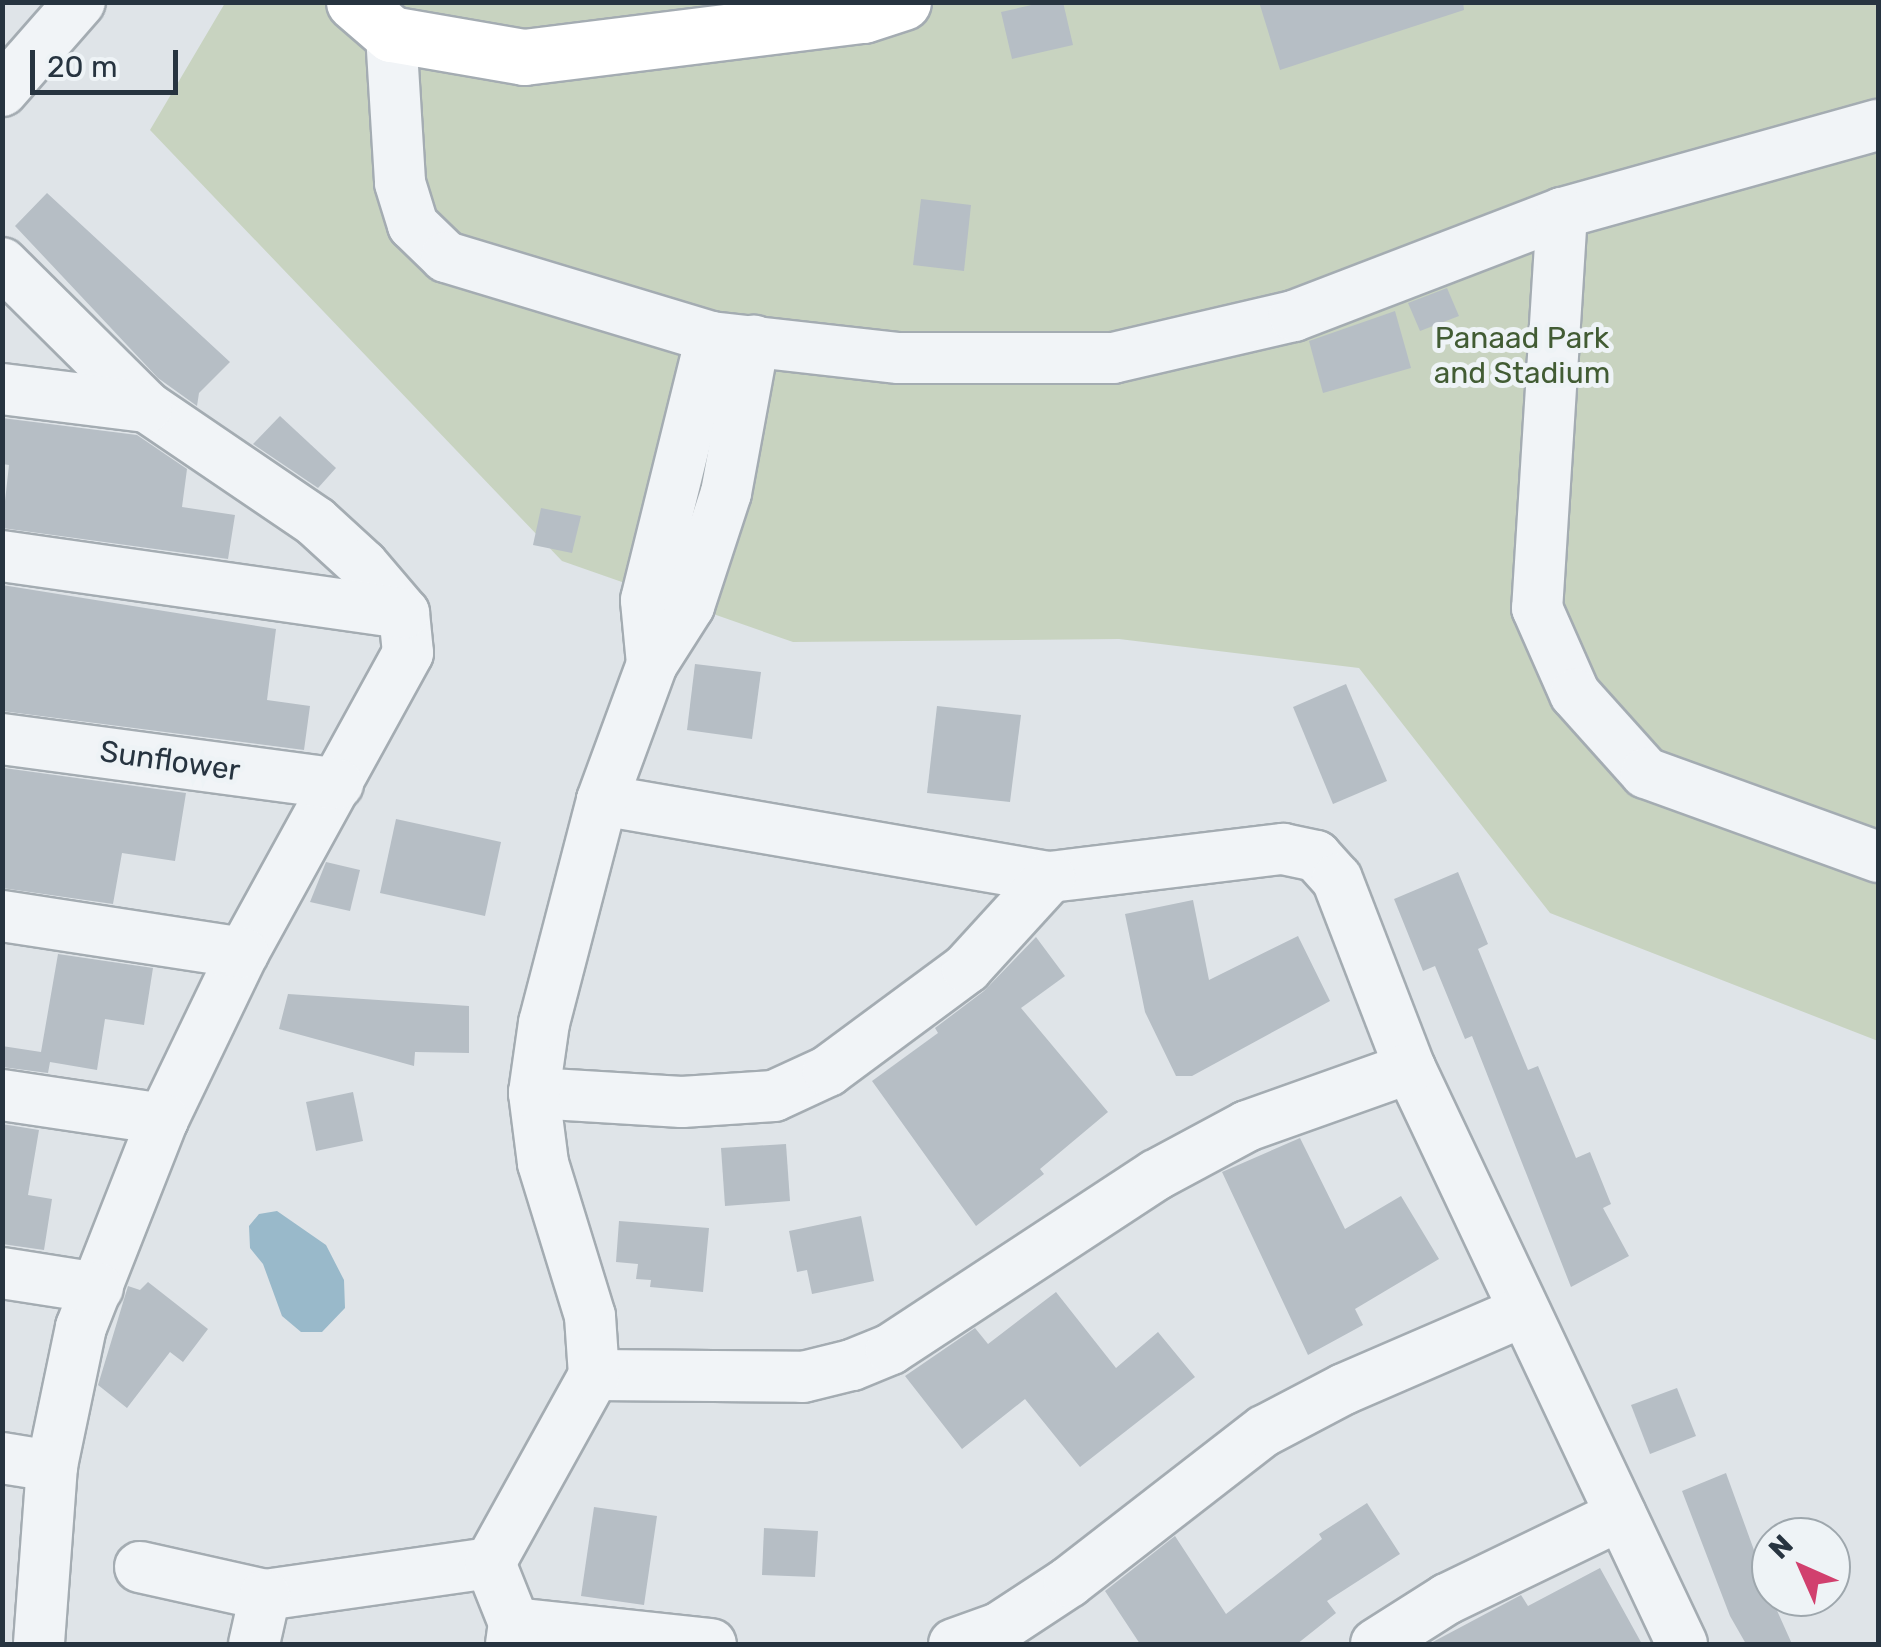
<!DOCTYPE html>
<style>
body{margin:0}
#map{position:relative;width:1881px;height:1647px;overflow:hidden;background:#dfe4e8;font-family:Rubik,sans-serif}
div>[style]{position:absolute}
.green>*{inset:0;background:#c8d3c0}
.water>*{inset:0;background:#99b9ca}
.building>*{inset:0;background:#b6bec5}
.roads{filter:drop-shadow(2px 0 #a4acb2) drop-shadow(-2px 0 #a4acb2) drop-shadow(0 2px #a4acb2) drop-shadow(0 -2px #a4acb2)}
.street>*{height:50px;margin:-25px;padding:0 25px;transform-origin:25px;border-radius:25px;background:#f1f4f7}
.secondary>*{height:55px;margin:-27.5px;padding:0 27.5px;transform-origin:27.5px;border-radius:27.5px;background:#fff}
span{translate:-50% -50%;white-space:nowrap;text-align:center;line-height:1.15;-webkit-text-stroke:10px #eef3f6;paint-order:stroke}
.park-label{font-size:30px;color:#425c34}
.street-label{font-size:30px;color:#273440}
.frame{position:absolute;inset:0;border:5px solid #273440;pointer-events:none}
.north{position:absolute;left:1751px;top:1517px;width:100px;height:100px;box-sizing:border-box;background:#eef3f6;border:2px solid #9ea7ad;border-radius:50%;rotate:315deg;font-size:28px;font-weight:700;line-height:40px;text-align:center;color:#273440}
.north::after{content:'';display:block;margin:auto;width:35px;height:45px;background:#d1406e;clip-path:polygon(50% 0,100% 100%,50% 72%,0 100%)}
.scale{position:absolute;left:30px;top:50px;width:148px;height:45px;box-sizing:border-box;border:5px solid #273440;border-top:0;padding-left:12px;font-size:30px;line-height:35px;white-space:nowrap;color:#273440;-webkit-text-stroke:8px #eef3f6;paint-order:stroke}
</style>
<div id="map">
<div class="green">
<i style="clip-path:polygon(225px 3px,1878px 3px,1878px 1041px,1550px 913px,1359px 668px,1119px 639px,793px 642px,562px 561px,150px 130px)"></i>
</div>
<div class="water">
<i style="clip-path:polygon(277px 1211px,326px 1245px,344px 1280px,345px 1308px,322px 1332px,301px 1332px,282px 1316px,263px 1264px,250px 1248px,249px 1226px,259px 1214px)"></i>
</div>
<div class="building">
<i style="clip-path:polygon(1045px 2px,1063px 2px,1073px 45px,1012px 59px,1001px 12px)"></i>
<i style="clip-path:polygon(1259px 2px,1463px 2px,1464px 10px,1280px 70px)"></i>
<i style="clip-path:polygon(47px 193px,230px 362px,199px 393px,197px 406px,158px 378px,15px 226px)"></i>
<i style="clip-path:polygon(921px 199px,971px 205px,964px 271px,913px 265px)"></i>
<i style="clip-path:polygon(1447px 288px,1459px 316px,1420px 331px,1408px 303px)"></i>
<i style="clip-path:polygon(1395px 311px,1411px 368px,1323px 393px,1309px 341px)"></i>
<i style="clip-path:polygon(280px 416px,336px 468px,318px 488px,253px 444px)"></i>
<i style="clip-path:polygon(2px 418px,137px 435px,187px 469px,182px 507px,235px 515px,228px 559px,2px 528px,9px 465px,2px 464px)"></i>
<i style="clip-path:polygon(541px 508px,581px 516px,572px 553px,533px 545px)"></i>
<i style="clip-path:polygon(2px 585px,276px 629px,267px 700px,310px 706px,304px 750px,2px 711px)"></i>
<i style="clip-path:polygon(695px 664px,761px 672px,752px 739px,687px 730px)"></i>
<i style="clip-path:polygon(1346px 684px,1387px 781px,1333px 804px,1293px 707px)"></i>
<i style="clip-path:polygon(937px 706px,1021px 715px,1010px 802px,927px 793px)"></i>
<i style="clip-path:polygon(4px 768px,186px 793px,175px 861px,122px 853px,113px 904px,2px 888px)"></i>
<i style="clip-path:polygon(396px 819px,501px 842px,485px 916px,380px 893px)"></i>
<i style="clip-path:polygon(326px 862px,360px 870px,350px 911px,310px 902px)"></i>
<i style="clip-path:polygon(1458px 872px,1488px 944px,1478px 949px,1528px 1070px,1538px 1066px,1576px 1158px,1590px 1152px,1611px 1204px,1603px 1208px,1629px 1256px,1571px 1287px,1472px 1036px,1465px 1039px,1435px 966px,1423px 971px,1394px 899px)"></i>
<i style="clip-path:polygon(1193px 900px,1209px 980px,1298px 936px,1330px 1001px,1192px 1076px,1176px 1076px,1145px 1012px,1125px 914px)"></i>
<i style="clip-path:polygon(1036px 937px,1065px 976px,1021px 1008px,1108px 1112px,1040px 1169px,1044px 1174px,976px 1226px,872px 1081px,938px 1033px,935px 1028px,984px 991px)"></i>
<i style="clip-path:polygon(58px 954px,153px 968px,144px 1025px,105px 1019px,97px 1070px,50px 1062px,48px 1073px,2px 1067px,2px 1046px,41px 1052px)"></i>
<i style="clip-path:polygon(288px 994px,469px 1006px,469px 1053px,415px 1052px,414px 1066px,279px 1029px)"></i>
<i style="clip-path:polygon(353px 1092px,363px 1141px,316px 1151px,306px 1102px)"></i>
<i style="clip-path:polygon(2px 1124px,39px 1130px,28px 1195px,52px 1199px,44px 1250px,2px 1244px)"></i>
<i style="clip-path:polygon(1300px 1138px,1345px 1229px,1401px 1196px,1439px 1259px,1355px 1309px,1363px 1325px,1308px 1355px,1222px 1172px)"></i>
<i style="clip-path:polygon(786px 1144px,790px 1201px,725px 1206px,721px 1148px)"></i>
<i style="clip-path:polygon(861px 1216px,874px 1281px,812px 1294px,807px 1270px,797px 1272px,789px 1231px)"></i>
<i style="clip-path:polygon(619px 1221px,709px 1228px,703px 1292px,650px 1287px,651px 1280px,636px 1279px,638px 1264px,616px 1262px)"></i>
<i style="clip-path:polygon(148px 1282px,208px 1329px,183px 1362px,170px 1352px,127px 1408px,98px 1385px,128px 1286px,140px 1290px)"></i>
<i style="clip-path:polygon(1056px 1292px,1116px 1368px,1158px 1332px,1195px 1377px,1080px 1467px,1025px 1399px,962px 1449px,905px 1376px,975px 1328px,988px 1344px)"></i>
<i style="clip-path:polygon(1677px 1388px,1696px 1436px,1650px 1454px,1631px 1405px)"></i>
<i style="clip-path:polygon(1726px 1473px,1771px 1597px,1792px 1644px,1746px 1644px,1730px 1616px,1682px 1491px)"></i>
<i style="clip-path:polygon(1367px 1503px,1400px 1554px,1327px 1601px,1336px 1613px,1297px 1644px,1140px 1644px,1105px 1591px,1175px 1536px,1226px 1614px,1322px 1539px,1319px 1534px)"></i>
<i style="clip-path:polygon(594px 1507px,657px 1516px,644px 1605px,581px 1596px)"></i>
<i style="clip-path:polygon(764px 1528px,818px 1531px,815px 1577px,762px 1575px)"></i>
<i style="clip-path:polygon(1600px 1568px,1642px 1644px,1429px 1644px,1521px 1595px,1528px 1606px)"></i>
</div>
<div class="roads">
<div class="street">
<i style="left:391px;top:34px;width:149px;rotate:86.5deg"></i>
<i style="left:400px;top:183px;width:44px;rotate:72.8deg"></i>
<i style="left:413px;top:225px;width:46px;rotate:44.1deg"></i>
<i style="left:446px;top:257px;width:277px;rotate:16.8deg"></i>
<i style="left:711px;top:337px;width:189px;rotate:6.4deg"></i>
<i style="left:899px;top:358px;width:214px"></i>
<i style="left:1113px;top:358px;width:186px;rotate:-13.1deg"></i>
<i style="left:1294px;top:316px;width:287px;rotate:-21deg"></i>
<i style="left:1562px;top:213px;width:328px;rotate:-15.6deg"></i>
<i style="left:2px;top:91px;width:118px;rotate:-48.8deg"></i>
<i style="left:1562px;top:213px;width:396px;rotate:93.6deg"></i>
<i style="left:1537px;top:608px;width:94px;rotate:66.2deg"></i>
<i style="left:1575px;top:694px;width:106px;rotate:48.1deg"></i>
<i style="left:1646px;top:773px;width:247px;rotate:19.9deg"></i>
<i style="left:2px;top:263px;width:204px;rotate:44.8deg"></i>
<i style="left:147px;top:407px;width:204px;rotate:34.2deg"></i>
<i style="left:316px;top:522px;width:64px;rotate:42.5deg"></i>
<i style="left:363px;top:565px;width:63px;rotate:49.5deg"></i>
<i style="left:404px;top:613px;width:40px;rotate:84.3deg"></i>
<i style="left:408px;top:653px;width:342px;rotate:118.8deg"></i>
<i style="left:243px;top:953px;width:184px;rotate:115.7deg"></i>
<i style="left:163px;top:1119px;width:224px;rotate:111.5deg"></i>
<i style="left:81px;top:1327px;width:142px;rotate:101.8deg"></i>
<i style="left:52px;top:1466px;width:178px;rotate:94.2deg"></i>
<i style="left:2px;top:389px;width:146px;rotate:7.1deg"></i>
<i style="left:2px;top:556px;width:406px;rotate:8.1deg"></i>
<i style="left:652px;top:664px;width:64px;rotate:-95.4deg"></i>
<i style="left:646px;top:600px;width:271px;rotate:-76.1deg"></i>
<i style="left:2px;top:739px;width:339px;rotate:7.6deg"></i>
<i style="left:602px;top:800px;width:455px;rotate:9.8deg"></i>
<i style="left:1050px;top:877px;width:235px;rotate:-6.9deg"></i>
<i style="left:1283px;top:849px;width:34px;rotate:12deg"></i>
<i style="left:1316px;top:856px;width:31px;rotate:48deg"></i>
<i style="left:1337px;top:879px;width:203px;rotate:68.9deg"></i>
<i style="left:1410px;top:1068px;width:637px;rotate:64.72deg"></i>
<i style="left:2px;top:916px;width:244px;rotate:8.7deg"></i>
<i style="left:534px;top:1093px;width:148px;rotate:3.5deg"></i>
<i style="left:682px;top:1102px;width:92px;rotate:-3.7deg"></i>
<i style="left:774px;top:1096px;width:60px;rotate:-24.8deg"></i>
<i style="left:828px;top:1071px;width:173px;rotate:-36.5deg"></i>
<i style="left:967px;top:968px;width:123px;rotate:-47.6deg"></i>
<i style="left:2px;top:1095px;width:163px;rotate:8.5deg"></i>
<i style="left:2px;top:1273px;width:97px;rotate:8.9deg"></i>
<i style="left:594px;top:1375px;width:209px;rotate:0.5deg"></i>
<i style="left:803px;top:1377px;width:50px;rotate:-13.8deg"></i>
<i style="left:852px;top:1365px;width:42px;rotate:-22.3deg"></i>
<i style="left:891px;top:1349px;width:317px;rotate:-33.3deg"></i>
<i style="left:1156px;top:1175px;width:103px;rotate:-28.3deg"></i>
<i style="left:1247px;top:1126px;width:173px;rotate:-19.6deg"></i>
<i style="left:2px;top:1458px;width:51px;rotate:9.1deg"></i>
<i style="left:140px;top:1567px;width:128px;rotate:12.6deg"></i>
<i style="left:265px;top:1595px;width:227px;rotate:-8.1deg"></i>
<i style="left:514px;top:1623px;width:198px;rotate:6.1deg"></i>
<i style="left:254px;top:1644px;width:50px;rotate:-77.3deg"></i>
<i style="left:511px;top:1644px;width:21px;rotate:-82deg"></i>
<i style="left:514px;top:1623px;width:65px;rotate:-111.8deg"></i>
<i style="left:490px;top:1563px;width:215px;rotate:-61deg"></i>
<i style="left:594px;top:1375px;width:59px;rotate:-93.9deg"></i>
<i style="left:590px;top:1316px;width:160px;rotate:-107.1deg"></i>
<i style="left:543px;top:1163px;width:71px;rotate:-97.3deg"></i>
<i style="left:534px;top:1093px;width:71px;rotate:-81.9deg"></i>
<i style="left:544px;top:1023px;width:230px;rotate:-75.4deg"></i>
<i style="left:602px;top:800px;width:145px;rotate:-69.8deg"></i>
<i style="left:652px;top:664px;width:69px;rotate:-57.5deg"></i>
<i style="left:689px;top:606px;width:119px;rotate:-71.9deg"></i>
<i style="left:726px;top:493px;width:155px;rotate:-79.6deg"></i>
<i style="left:954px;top:1644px;width:48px;rotate:-19.6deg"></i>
<i style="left:999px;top:1628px;width:84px;rotate:-33.3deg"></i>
<i style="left:1069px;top:1582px;width:247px;rotate:-37.8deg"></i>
<i style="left:1264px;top:1431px;width:90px;rotate:-27.7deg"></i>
<i style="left:1344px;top:1389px;width:196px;rotate:-23.4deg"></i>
<i style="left:1376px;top:1644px;width:84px;rotate:-32.4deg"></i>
<i style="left:1447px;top:1599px;width:193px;rotate:-25.8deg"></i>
</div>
<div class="secondary">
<i style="left:354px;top:2px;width:49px;rotate:40.9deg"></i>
<i style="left:391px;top:34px;width:135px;rotate:9.8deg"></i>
<i style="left:524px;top:57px;width:342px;rotate:-7.1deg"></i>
<i style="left:863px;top:15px;width:42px;rotate:-18deg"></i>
</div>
</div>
<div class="park-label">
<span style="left:1522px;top:355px">Panaad Park<br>and Stadium</span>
</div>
<div class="street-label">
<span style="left:170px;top:761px;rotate:8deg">Sunflower</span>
</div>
<div class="frame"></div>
<div class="north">N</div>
<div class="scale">20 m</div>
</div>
